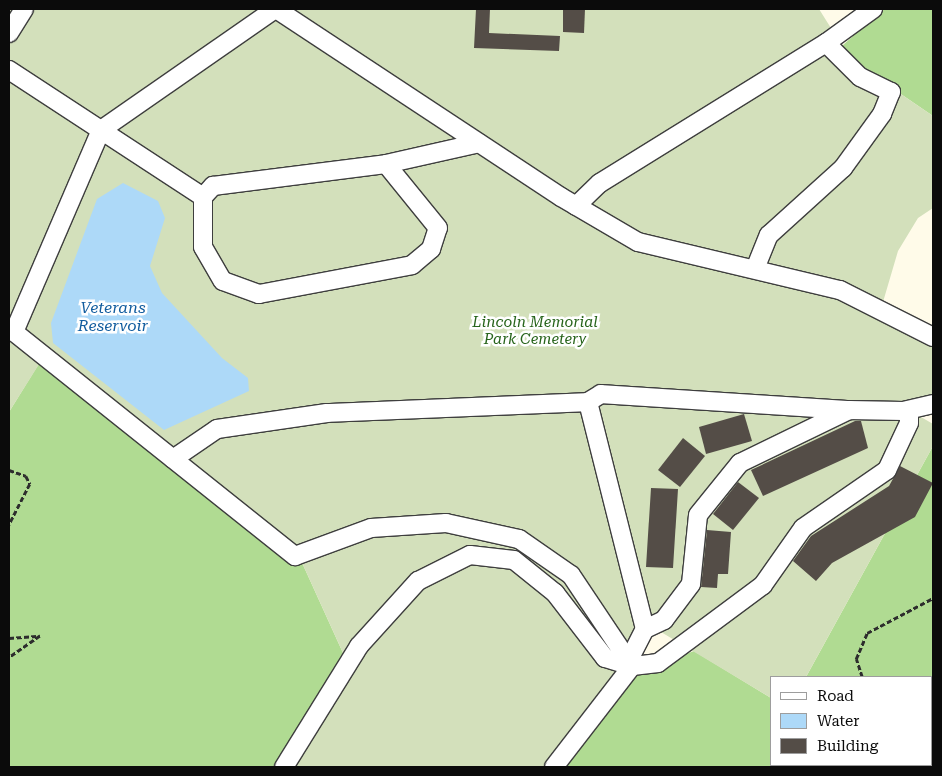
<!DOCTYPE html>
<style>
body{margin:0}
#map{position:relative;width:942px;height:776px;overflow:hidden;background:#fffbe9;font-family:"Roboto Serif",serif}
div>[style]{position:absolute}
.forest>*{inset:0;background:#b0db92}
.cemetery>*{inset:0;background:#d3e0bb}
.water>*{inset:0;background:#add9f8}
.building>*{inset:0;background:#544d47}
.path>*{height:2.5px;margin-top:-1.25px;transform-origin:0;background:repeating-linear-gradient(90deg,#2d2d2d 0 5px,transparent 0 7.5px)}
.roads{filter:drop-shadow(1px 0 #3e3e3e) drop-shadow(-1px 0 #3e3e3e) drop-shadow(0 1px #3e3e3e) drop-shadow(0 -1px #3e3e3e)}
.minor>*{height:18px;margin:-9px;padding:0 9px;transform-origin:9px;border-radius:9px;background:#fff}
span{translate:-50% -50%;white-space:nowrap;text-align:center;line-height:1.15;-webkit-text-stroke:5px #fff;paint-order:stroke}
.park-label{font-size:15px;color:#27641b;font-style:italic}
.water-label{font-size:16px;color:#125d9f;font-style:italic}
.frame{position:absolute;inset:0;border:10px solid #0b0b0b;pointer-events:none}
.legend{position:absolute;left:770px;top:676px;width:162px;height:90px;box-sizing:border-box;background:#fff;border:1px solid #9d9d9d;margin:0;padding:6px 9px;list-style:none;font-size:15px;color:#0b0b0b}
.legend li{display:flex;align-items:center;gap:10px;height:25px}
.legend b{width:25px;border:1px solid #9d9d9d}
</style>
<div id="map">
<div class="forest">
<i style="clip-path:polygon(883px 9px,933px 9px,933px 116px,851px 60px,842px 46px)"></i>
<i style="clip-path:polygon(48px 349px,294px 545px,343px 653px,273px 767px,9px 767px,9px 412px)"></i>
<i style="clip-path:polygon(933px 446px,933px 767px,557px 767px,632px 674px,694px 651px,771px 698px,771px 765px,931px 765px,931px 677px,806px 677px)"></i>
</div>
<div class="cemetery">
<i style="clip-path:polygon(9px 9px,819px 9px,851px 60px,933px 116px,933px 208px,918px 218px,898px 251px,883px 302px,933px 331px,933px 406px,909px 410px,933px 424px,933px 446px,806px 677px,771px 677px,771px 698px,656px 629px,557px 767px,273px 767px,343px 653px,294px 545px,48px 350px,9px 412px)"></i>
</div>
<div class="water">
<i style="clip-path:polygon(123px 183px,158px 201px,165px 218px,150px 266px,162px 293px,222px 358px,248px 378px,249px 391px,164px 430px,53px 343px,51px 323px,97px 199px)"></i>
</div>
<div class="building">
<i style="clip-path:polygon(476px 9px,490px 9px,489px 33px,560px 36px,559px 51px,474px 48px)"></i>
<i style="clip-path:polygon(563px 9px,585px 9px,584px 33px,563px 32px)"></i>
<i style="clip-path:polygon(744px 414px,752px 441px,706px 454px,699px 427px)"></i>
<i style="clip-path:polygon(855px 421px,861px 421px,868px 448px,763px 496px,751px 470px)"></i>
<i style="clip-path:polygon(683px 438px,705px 456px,680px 487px,658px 470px)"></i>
<i style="clip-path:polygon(900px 466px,933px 483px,915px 517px,832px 563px,816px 581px,793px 561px,811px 536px,889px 486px)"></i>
<i style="clip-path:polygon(738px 482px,759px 498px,733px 530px,713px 514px)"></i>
<i style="clip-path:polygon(651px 488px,678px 489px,673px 568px,646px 567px)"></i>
<i style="clip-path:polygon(707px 530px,731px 532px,728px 574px,718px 574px,717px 588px,701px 587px)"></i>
</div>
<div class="path">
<i style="left:9px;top:470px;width:18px;rotate:19deg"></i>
<i style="left:26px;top:476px;width:9px;rotate:63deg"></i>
<i style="left:30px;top:484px;width:46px;rotate:117.1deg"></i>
<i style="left:9px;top:638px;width:31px;rotate:-4deg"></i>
<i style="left:40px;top:636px;width:38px;rotate:145deg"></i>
<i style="left:862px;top:677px;width:19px;rotate:-108deg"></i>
<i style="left:856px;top:659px;width:28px;rotate:-67deg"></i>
<i style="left:867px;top:633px;width:75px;rotate:-27.9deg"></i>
<i style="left:931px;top:741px;width:4px;rotate:-56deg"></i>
<i style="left:787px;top:767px;width:3px;rotate:-45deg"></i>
<i style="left:908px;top:767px;width:4px;rotate:-34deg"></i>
</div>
<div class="roads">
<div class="minor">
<i style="left:276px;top:9px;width:341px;rotate:33.4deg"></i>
<i style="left:561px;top:197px;width:89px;rotate:30.3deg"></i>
<i style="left:638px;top:242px;width:208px;rotate:13.4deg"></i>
<i style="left:840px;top:290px;width:104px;rotate:26.8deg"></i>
<i style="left:9px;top:33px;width:28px;rotate:-58deg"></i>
<i style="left:9px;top:70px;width:232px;rotate:33.2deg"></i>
<i style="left:203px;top:197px;width:15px;rotate:-48deg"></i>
<i style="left:213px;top:186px;width:174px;rotate:-7.2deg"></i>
<i style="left:386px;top:164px;width:95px;rotate:-12.7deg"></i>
<i style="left:203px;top:197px;width:50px;rotate:90deg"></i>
<i style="left:203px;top:247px;width:39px;rotate:60deg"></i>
<i style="left:223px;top:281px;width:38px;rotate:20deg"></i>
<i style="left:259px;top:294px;width:156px;rotate:-10.7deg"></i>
<i style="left:412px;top:265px;width:25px;rotate:-40deg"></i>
<i style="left:431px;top:249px;width:22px;rotate:-72deg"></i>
<i style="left:438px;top:228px;width:82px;rotate:-129.1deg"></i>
<i style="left:576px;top:206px;width:33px;rotate:-44deg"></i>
<i style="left:600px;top:183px;width:266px;rotate:-31.8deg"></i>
<i style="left:826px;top:43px;width:58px;rotate:-35.9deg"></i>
<i style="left:755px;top:269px;width:37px;rotate:-68deg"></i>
<i style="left:769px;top:235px;width:100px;rotate:-42.2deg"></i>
<i style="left:843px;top:168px;width:67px;rotate:-54.2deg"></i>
<i style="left:882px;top:114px;width:24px;rotate:-68deg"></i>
<i style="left:891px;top:92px;width:34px;rotate:-154deg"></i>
<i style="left:860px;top:77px;width:48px;rotate:-135deg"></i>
<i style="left:9px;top:328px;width:366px;rotate:38.6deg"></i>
<i style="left:295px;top:556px;width:81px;rotate:-20.2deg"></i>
<i style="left:371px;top:528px;width:75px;rotate:-3.8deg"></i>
<i style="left:446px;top:523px;width:75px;rotate:12.4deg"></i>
<i style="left:519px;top:539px;width:63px;rotate:34.7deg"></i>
<i style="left:571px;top:575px;width:110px;rotate:56.2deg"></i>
<i style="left:14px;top:332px;width:220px;rotate:-66.7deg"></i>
<i style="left:101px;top:130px;width:212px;rotate:-34.8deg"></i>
<i style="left:909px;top:410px;width:13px;rotate:90deg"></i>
<i style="left:909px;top:423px;width:52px;rotate:115.1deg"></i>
<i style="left:887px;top:470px;width:102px;rotate:145.4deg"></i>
<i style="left:803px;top:528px;width:70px;rotate:125.1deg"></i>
<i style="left:763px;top:585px;width:131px;rotate:143.4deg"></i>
<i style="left:658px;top:663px;width:26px;rotate:173deg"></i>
<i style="left:632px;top:666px;width:12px;rotate:-90deg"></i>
<i style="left:632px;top:654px;width:28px;rotate:-63deg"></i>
<i style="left:645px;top:629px;width:21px;rotate:-25deg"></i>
<i style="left:664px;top:620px;width:45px;rotate:-53.1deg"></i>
<i style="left:691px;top:584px;width:69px;rotate:-84.2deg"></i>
<i style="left:698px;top:515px;width:67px;rotate:-51.1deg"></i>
<i style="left:740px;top:463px;width:121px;rotate:-25.9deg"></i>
<i style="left:849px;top:410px;width:54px;rotate:1.1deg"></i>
<i style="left:903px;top:411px;width:31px;rotate:-13deg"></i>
<i style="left:173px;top:459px;width:53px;rotate:-34.3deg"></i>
<i style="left:217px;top:429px;width:111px;rotate:-8.3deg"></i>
<i style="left:327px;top:413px;width:261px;rotate:-2.4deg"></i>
<i style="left:645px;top:629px;width:234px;rotate:-104.1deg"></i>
<i style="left:588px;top:402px;width:15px;rotate:-32deg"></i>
<i style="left:601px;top:394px;width:249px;rotate:3.7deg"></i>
<i style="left:284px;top:767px;width:142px;rotate:-58.2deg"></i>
<i style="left:359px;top:646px;width:88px;rotate:-47.8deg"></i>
<i style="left:418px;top:581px;width:58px;rotate:-26.6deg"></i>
<i style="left:470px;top:555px;width:44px;rotate:6.5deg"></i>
<i style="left:514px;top:560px;width:53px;rotate:38.8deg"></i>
<i style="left:555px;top:593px;width:82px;rotate:52.4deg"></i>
<i style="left:605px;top:658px;width:28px;rotate:17deg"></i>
<i style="left:554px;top:767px;width:128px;rotate:-52.3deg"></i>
</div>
</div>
<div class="park-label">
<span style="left:535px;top:331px">Lincoln Memorial<br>Park Cemetery</span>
</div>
<div class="water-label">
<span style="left:113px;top:317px">Veterans<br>Reservoir</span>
</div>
<div class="frame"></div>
<ul class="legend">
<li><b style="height:6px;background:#fff"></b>Road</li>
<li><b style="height:14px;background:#add9f8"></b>Water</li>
<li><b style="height:14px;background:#544d47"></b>Building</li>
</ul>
</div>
